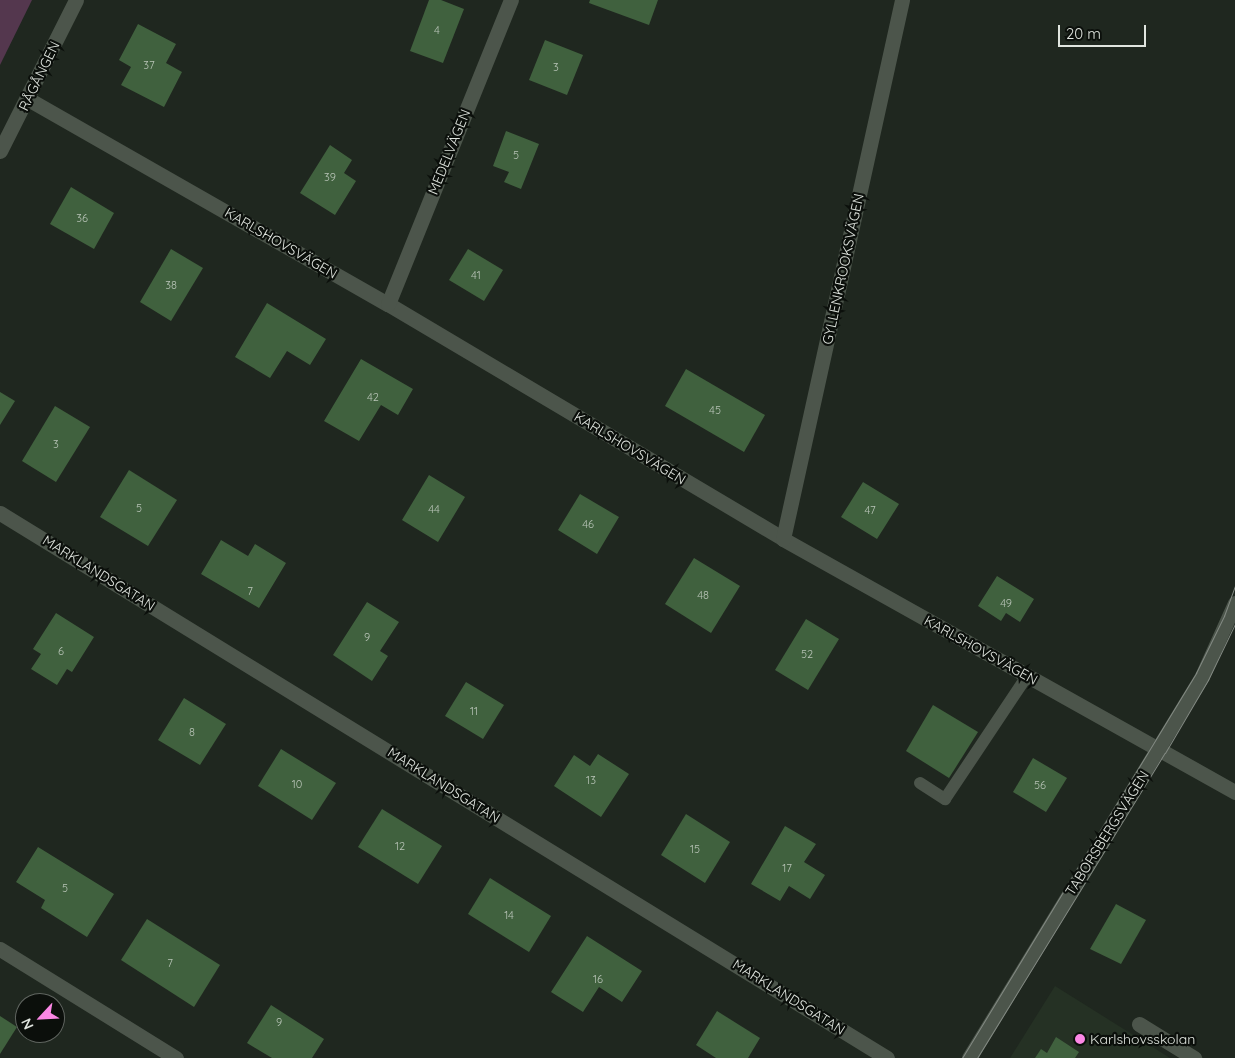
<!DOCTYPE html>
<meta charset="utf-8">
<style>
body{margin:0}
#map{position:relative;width:1235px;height:1058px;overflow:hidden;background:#1f271f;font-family:Quicksand,sans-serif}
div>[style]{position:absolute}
.built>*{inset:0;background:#253124}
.green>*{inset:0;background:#54374e}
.building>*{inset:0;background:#40613e}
.lane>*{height:12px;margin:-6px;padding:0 6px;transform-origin:6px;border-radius:6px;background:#4c554b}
.street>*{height:15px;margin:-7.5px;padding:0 7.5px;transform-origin:7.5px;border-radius:7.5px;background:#4c554b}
.tram>*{height:1px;margin:-0.5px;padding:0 0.5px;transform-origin:0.5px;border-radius:0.5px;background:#838a83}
.dots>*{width:14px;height:14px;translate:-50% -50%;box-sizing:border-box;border:2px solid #0b0f0b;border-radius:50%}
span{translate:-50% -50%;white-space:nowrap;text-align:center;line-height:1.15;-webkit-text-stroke:4.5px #0b0f0b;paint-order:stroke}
.number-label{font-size:11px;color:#b8c4b7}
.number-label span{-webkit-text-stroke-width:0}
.street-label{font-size:14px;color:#e0e5df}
.poi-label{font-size:14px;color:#e0e5df}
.left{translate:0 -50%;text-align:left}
.north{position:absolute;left:15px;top:993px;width:50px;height:50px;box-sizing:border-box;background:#0b0f0b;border:1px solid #606560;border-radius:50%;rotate:245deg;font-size:14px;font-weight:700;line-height:20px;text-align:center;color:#e0e5df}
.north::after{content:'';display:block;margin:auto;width:18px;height:22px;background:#fb87e5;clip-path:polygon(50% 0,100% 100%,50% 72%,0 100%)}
.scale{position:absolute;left:1058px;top:25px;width:88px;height:22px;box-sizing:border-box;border:2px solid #e0e5df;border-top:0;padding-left:6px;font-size:15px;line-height:18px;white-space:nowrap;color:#e0e5df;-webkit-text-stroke:4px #0b0f0b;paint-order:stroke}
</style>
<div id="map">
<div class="built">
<i style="clip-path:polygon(1055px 986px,1170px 1058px,1010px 1058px)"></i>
</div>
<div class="green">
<i style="clip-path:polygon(0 0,32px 0,0 65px)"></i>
</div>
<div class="building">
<i style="clip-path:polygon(429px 0,441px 0,464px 9px,443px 63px,410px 51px)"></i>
<i style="clip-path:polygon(590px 0,658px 0,649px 25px,589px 3px)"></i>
<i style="clip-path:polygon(138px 24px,176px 44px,166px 63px,182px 72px,164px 107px,121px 85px,131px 67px,119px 60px)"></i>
<i style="clip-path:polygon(545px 40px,583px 55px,567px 95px,529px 80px)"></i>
<i style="clip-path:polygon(506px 131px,539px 144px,521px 189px,504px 182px,509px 172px,493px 166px)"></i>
<i style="clip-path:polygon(330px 145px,352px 160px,344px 173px,356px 181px,335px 215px,300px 193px)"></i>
<i style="clip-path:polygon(71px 187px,114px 213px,94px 249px,50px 224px)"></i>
<i style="clip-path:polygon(171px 249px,203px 268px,171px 321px,140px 302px)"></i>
<i style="clip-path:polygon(468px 249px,503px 270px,484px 301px,449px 280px)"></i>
<i style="clip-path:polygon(267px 303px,326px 339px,310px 365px,287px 351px,270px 378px,235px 357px)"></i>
<i style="clip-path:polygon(361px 359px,413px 389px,398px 415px,381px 405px,359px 441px,324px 421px)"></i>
<i style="clip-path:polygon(686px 369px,765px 415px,744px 452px,665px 406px)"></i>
<i style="clip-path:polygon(0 392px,15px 401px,0 425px)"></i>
<i style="clip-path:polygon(55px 406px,90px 427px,56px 482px,22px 461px)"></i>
<i style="clip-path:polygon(129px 470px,177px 500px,148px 546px,100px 517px)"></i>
<i style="clip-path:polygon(429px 475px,465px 497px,438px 542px,402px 520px)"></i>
<i style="clip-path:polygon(863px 482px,899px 504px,877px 539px,841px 517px)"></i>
<i style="clip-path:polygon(580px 494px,619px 517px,597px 554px,558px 530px)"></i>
<i style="clip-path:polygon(221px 540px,248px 556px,255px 544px,286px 563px,259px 608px,201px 574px)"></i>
<i style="clip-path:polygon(694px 558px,740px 586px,711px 633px,665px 604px)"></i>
<i style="clip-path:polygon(997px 576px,1034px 599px,1020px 622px,1006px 613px,1001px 621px,978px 606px)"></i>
<i style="clip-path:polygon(367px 602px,399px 622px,380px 651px,388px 656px,372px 681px,333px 655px)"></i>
<i style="clip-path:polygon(56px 613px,94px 637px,72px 672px,67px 669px,57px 685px,31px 669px,41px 654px,33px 649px)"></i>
<i style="clip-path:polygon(806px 619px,839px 639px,808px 690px,775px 670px)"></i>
<i style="clip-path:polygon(466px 682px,504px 705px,483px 739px,445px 716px)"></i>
<i style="clip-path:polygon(184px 698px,226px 724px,200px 765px,158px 740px)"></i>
<i style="clip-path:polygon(933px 705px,978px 732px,949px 778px,906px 751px)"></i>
<i style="clip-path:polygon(281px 749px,336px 783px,312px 820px,258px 786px)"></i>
<i style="clip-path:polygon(598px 754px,629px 774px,601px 817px,554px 786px,574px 755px,590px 766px)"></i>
<i style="clip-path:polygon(1033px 758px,1067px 778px,1046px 812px,1013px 792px)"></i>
<i style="clip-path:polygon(382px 809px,442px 846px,418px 884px,358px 847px)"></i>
<i style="clip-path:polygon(686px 814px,730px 842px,705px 883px,661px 855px)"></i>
<i style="clip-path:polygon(785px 826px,816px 844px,804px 862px,825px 875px,810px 899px,789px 886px,780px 901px,751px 884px)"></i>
<i style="clip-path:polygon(38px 847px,114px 894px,87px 937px,41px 908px,45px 900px,16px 882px)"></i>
<i style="clip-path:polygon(490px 878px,551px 916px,529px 952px,468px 914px)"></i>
<i style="clip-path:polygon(1116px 904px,1146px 920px,1121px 964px,1090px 949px)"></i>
<i style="clip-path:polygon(147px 919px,220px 965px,194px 1007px,121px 960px)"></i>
<i style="clip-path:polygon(587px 936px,642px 971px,622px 1002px,599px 987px,583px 1012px,551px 992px)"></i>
<i style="clip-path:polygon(271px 1005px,324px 1039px,312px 1058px,272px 1058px,247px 1043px)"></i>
<i style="clip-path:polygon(717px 1011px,760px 1038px,748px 1058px,716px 1058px,696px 1045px)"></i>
<i style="clip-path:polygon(0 1016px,17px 1027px,0 1054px)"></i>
<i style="clip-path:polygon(1056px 1037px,1079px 1052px,1075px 1058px,1035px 1058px,1041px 1049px,1047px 1053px)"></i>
</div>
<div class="lane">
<i style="left:920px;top:783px;width:30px;rotate:33deg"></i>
<i style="left:945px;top:799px;width:148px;rotate:-56.3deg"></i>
</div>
<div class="street">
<i style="left:28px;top:99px;width:414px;rotate:29.7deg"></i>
<i style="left:388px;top:304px;width:460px;rotate:30.7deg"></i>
<i style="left:783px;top:539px;width:518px;rotate:29.24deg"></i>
<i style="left:0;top:151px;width:169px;rotate:-63.3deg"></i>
<i style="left:388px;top:304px;width:328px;rotate:-68deg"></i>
<i style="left:0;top:513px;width:1041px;rotate:31.57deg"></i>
<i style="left:783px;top:539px;width:552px;rotate:-77.55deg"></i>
<i style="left:0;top:949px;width:207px;rotate:31.8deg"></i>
<i style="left:1139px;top:1024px;width:65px;rotate:31.7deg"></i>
<i style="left:969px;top:1058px;width:447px;rotate:-58.6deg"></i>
<i style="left:1202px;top:676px;width:80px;rotate:-65.7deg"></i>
</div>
<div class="tram">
<i style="left:962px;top:1058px;width:451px;rotate:-58.7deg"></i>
<i style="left:1196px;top:673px;width:64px;rotate:-63.8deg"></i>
<i style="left:1224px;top:616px;width:32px;rotate:-70deg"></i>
<i style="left:977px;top:1058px;width:358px;rotate:-58.4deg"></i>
<i style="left:1165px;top:753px;width:85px;rotate:-59.5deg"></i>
<i style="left:1208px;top:680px;width:62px;rotate:-64.3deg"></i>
</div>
<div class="dots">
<i style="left:1080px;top:1039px;background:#fb87e5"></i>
</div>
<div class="number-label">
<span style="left:437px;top:30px">4</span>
<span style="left:149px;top:65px">37</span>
<span style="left:556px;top:67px">3</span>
<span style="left:516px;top:155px">5</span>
<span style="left:330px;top:177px">39</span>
<span style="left:82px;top:218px">36</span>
<span style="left:476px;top:275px">41</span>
<span style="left:171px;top:285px">38</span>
<span style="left:373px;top:397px">42</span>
<span style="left:715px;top:410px">45</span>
<span style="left:56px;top:444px">3</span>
<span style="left:139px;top:508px">5</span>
<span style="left:434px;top:509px">44</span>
<span style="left:870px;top:510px">47</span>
<span style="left:588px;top:524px">46</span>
<span style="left:250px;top:591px">7</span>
<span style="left:703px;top:595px">48</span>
<span style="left:1006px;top:603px">49</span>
<span style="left:367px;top:637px">9</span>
<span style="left:61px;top:651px">6</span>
<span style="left:807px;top:654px">52</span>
<span style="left:474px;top:711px">11</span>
<span style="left:192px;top:732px">8</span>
<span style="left:591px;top:780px">13</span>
<span style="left:297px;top:784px">10</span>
<span style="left:1040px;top:785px">56</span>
<span style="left:400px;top:846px">12</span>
<span style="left:695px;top:849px">15</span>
<span style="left:787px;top:868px">17</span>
<span style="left:65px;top:888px">5</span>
<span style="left:509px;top:915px">14</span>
<span style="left:170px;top:963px">7</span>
<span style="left:598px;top:979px">16</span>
<span style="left:279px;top:1022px">9</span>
</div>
<div class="street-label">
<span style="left:39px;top:76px;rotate:-64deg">RÅGÅNGEN</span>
<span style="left:449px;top:152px;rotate:-68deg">MEDELVÄGEN</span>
<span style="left:281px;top:243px;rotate:30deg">KARLSHOVSVÄGEN</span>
<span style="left:843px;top:269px;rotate:-78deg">GYLLENKROOKSVÄGEN</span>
<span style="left:630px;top:448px;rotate:31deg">KARLSHOVSVÄGEN</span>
<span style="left:99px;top:573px;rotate:32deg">MARKLANDSGATAN</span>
<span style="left:981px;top:650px;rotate:29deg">KARLSHOVSVÄGEN</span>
<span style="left:444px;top:785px;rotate:32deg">MARKLANDSGATAN</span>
<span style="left:1107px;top:833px;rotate:-58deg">TABORSBERGSVÄGEN</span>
<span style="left:789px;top:997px;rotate:32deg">MARKLANDSGATAN</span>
</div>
<div class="poi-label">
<span class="left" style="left:1090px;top:1039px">Karlshovsskolan</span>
</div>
<div class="north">N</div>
<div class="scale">20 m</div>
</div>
